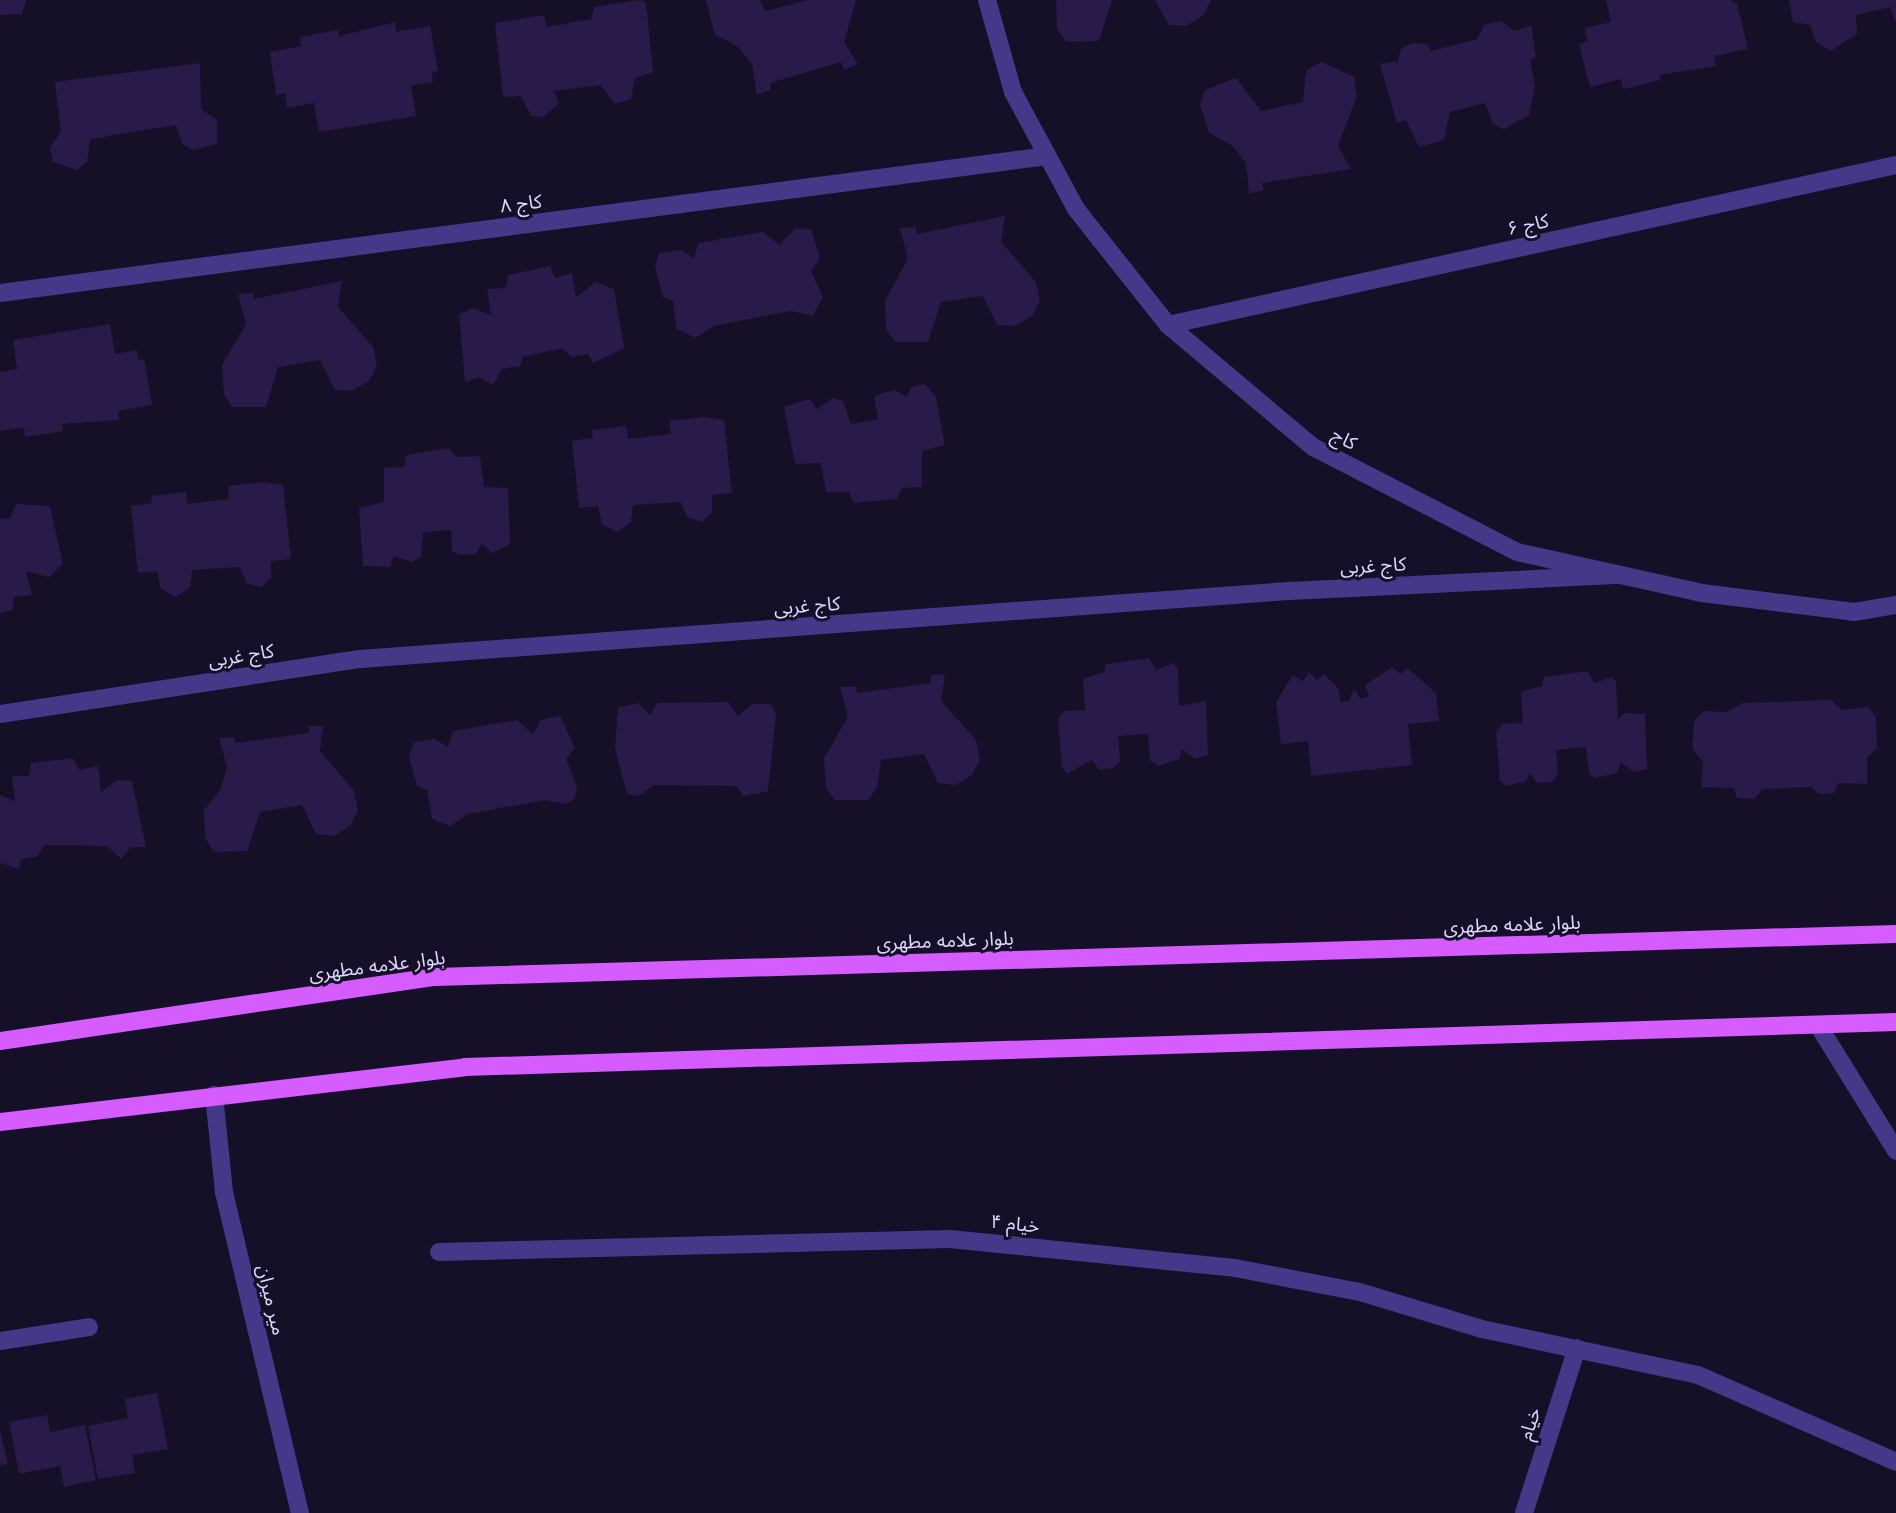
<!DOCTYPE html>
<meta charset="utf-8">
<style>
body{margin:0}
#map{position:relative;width:1896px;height:1513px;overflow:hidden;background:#160f28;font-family:Inter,"Noto Sans Arabic",sans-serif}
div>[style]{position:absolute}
.building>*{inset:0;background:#291a4a}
.minor>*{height:18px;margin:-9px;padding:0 9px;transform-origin:9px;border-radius:9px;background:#453889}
.major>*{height:18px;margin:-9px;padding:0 9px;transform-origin:9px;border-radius:9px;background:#d55dff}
span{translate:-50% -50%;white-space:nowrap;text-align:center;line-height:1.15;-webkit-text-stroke:6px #160f28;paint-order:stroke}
.street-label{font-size:19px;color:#e0d6ff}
</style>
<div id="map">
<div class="building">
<i style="clip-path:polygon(0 0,46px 0,26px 0,22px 14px,0 15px)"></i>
<i style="clip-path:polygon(640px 0,646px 3px,653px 72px,635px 78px,631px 99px,615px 104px,600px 85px,554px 91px,559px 103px,543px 117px,531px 116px,521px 96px,503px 97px,495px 23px,544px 15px,547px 27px,591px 19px,594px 7px)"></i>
<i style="clip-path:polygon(706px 0,760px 0,766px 11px,808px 0,856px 0,844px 42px,858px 64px,844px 70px,841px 62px,770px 83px,771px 90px,757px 95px,752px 64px,737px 46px,715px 35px)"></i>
<i style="clip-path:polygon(1056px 0,1112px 0,1099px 41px,1066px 42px,1057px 29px)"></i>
<i style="clip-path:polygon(1155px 0,1211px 0,1203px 16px,1186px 26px,1169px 25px)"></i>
<i style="clip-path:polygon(1606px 0,1730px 0,1737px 4px,1748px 49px,1714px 56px,1716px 66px,1659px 75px,1660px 80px,1623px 89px,1621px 79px,1590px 87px,1579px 44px,1587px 42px,1585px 28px,1611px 22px)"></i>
<i style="clip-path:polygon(1789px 0,1896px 0,1896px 23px,1890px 7px,1856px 15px,1857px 34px,1831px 51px,1816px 42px,1810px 25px,1793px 22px)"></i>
<i style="clip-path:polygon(1501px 21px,1514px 31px,1531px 25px,1536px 57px,1530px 60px,1535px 87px,1529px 115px,1504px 129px,1493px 124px,1485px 103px,1450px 112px,1444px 140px,1419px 147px,1406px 120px,1397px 123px,1380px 64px,1398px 61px,1401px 49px,1412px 43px,1428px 44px,1431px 51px,1477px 39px,1484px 25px)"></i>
<i style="clip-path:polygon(395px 22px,396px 32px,430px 26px,438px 71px,432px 72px,433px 82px,411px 86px,416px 116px,319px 132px,314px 103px,287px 108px,285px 93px,276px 95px,270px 52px,301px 46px,300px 37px,338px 30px,339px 36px)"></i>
<i style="clip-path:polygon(1322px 62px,1354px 77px,1357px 96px,1338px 146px,1351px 169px,1262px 183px,1264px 190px,1249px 194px,1246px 163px,1232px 145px,1209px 133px,1200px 105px,1205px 90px,1236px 78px,1261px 111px,1303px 102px,1306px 70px)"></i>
<i style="clip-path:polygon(200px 63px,201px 109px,217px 120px,217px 144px,193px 150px,182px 144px,176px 125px,90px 139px,87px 162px,77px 170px,53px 162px,50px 148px,61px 132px,55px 82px)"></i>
<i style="clip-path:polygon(1005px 216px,1001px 242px,1036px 282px,1040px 301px,1032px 316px,1015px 326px,997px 325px,983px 296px,941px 302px,928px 342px,895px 342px,886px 329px,885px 300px,908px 259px,900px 228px,916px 227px,917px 234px)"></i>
<i style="clip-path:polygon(796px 228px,811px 230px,820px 258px,811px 271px,823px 297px,813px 316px,790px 311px,713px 326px,696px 338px,677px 329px,673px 301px,663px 297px,655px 267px,659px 253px,681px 250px,694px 259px,698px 243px,763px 232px,779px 245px)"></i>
<i style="clip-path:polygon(550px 266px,555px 278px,572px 273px,576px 297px,596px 282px,614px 289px,624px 348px,593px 363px,588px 354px,572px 357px,562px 348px,523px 357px,520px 366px,502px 369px,493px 385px,479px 377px,465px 382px,459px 314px,474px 308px,491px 315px,487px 289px,506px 288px,508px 275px)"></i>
<i style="clip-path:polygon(342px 281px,338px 307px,373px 347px,377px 366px,369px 381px,352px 391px,335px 390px,320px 360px,278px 367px,266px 407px,232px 407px,224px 394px,222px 365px,246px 324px,238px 294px,253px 293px,254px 299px)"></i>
<i style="clip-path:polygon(110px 324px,115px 354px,137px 350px,138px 360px,144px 359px,152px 405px,118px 411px,119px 420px,62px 424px,63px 431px,25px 437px,24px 427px,0 431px,0 372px,17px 369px,13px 340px)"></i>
<i style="clip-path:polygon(925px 384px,936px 397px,945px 445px,922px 451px,922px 487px,902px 488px,897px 499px,854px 503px,849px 492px,826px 492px,821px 463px,795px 464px,784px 407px,810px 399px,817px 409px,833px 398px,843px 401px,851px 424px,878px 419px,874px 397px,882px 393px,896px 390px,906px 397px,912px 387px)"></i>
<i style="clip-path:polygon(703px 417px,724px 420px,732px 493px,712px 495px,712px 512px,702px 522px,687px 517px,681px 502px,633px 505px,631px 522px,617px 532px,602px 524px,598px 506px,579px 508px,572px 441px,593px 438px,592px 430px,626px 426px,628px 439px,671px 434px,669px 421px)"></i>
<i style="clip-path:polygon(449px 448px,456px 457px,480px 456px,484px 487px,508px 488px,510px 544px,492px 553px,482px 544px,475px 554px,460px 555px,452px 552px,451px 530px,423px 532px,421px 557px,412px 562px,394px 556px,390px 567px,363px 566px,359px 508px,384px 502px,384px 468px,404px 467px,406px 455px)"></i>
<i style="clip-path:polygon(262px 482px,283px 485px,291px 559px,271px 561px,271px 578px,261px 587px,246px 583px,240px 567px,192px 570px,190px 587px,176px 597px,161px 589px,157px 571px,138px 573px,131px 506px,152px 503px,151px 496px,186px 492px,187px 504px,229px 499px,228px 486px)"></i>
<i style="clip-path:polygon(16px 504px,50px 506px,63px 564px,49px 577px,26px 571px,32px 595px,14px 597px,13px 610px,0 613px,0 518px,10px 519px)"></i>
<i style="clip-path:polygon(1149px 658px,1156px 670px,1174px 663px,1178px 670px,1179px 706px,1206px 701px,1208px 755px,1195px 759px,1182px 749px,1179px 759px,1158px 766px,1150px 760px,1148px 734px,1118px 736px,1120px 761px,1113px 768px,1099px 770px,1092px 760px,1068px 773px,1062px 768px,1058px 719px,1064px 711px,1085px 710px,1083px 679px,1104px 672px,1106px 664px)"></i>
<i style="clip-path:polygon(1392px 667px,1401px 674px,1407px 668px,1436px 693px,1439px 721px,1408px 724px,1412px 765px,1311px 776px,1308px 741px,1281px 744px,1276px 702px,1293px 675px,1303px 681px,1309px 672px,1317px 680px,1324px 674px,1339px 689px,1340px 702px,1349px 701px,1354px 689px,1361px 699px,1369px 696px,1365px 685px)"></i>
<i style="clip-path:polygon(1588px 671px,1594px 683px,1612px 677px,1616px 682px,1618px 719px,1625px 713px,1645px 714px,1647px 769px,1634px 772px,1621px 762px,1617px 773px,1596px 778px,1589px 774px,1586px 747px,1556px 750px,1558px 774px,1552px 782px,1537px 783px,1530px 773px,1526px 781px,1506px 786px,1500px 781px,1496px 732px,1503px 724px,1523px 723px,1521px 692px,1542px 686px,1544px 677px)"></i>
<i style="clip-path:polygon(945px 674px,941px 701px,976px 740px,980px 759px,972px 775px,956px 785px,938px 783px,924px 754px,881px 760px,877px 788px,868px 800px,835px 800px,826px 788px,824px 758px,848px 717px,840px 687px,856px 686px,857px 693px,931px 683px,931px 675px)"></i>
<i style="clip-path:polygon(1831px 700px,1842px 710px,1868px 707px,1876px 717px,1877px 749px,1867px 757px,1867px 784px,1838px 783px,1834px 793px,1819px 794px,1812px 787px,1762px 789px,1755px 799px,1737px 798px,1734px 788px,1701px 787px,1703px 762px,1692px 748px,1694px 721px,1704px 711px,1727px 712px,1742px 703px)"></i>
<i style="clip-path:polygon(728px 702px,738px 716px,752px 704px,771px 704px,776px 714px,768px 791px,743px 796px,737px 786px,654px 785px,639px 796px,627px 794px,615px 748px,618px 708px,638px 703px,650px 715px,657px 703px)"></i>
<i style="clip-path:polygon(560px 716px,575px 748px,566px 759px,577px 786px,575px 798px,567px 804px,545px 800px,468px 814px,450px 826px,432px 819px,427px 790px,417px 786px,409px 756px,414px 742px,435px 739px,448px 747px,453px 731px,517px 720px,533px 734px,541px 720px)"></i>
<i style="clip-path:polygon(309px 726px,323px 726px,320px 751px,354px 791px,358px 810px,351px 825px,334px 836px,316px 834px,302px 805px,260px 812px,247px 851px,214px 852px,205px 838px,204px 810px,220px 790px,227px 768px,219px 738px,234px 737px,235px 743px,309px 733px)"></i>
<i style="clip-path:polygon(73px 758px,79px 770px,98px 766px,101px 792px,117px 780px,132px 781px,146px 847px,131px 847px,121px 859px,107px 846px,44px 845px,37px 857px,21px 859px,19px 869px,0 863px,0 795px,15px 801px,12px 776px,29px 776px,31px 763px)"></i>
<i style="clip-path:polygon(157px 1393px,168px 1449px,132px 1455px,135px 1473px,98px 1479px,88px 1426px,128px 1418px,125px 1399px)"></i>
<i style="clip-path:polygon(47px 1415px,50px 1432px,85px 1425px,96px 1480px,64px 1487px,60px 1466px,19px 1474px,9px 1422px)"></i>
<i style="clip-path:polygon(0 1430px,8px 1464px,0 1465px)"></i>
</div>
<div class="minor">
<i style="left:987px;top:0;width:96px;rotate:74.2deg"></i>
<i style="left:1013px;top:92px;width:133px;rotate:61.7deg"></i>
<i style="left:1076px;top:209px;width:148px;rotate:51.6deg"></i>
<i style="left:1168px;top:325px;width:189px;rotate:40.1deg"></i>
<i style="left:1313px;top:447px;width:229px;rotate:27.2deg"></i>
<i style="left:1517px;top:552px;width:189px;rotate:12.5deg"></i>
<i style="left:1702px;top:593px;width:153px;rotate:7.1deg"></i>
<i style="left:1854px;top:612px;width:43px;rotate:-9.5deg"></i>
<i style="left:0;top:293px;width:1056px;rotate:-7.45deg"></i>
<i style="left:1168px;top:325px;width:745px;rotate:-12.4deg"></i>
<i style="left:0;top:714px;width:364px;rotate:-8.7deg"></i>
<i style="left:360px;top:659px;width:931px;rotate:-4.19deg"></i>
<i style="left:1289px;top:591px;width:331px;rotate:-2.8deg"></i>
<i style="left:1818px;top:1025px;width:148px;rotate:58.2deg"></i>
<i style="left:214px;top:1095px;width:98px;rotate:84.1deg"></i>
<i style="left:224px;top:1192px;width:330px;rotate:76.7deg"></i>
<i style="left:439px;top:1252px;width:511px;rotate:-1.46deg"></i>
<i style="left:950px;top:1239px;width:286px;rotate:5.8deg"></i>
<i style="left:1235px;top:1268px;width:127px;rotate:10.9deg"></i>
<i style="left:1360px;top:1292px;width:127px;rotate:16.9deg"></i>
<i style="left:1482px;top:1329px;width:221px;rotate:12deg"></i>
<i style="left:1698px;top:1375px;width:216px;rotate:23.7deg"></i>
<i style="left:0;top:1341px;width:90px;rotate:-8.9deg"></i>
<i style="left:1524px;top:1513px;width:173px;rotate:-72.2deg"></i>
</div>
<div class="major">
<i style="left:0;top:1041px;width:441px;rotate:-8.4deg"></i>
<i style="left:436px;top:977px;width:1461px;rotate:-1.69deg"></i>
<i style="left:0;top:1122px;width:468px;rotate:-6.7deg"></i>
<i style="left:465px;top:1067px;width:1432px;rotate:-1.8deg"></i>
</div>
<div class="street-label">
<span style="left:521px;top:204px;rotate:-7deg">کاج ۸</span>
<span style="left:1528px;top:225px;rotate:-12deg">کاج ۶</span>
<span style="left:1344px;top:439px;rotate:27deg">کاج</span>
<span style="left:1373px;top:566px;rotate:-3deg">کاج غربی</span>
<span style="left:807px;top:606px;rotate:-4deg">کاج غربی</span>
<span style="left:241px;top:656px;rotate:-9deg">کاج غربی</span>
<span style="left:1512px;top:925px;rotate:-2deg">بلوار علامه مطهری</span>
<span style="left:945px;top:941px;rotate:-2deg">بلوار علامه مطهری</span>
<span style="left:377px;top:966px;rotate:-7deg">بلوار علامه مطهری</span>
<span style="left:1015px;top:1224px;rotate:6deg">خیام ۴</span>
<span style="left:271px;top:1300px;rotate:77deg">میر میران</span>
<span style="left:1530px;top:1424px;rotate:-72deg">خیام</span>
</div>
</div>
